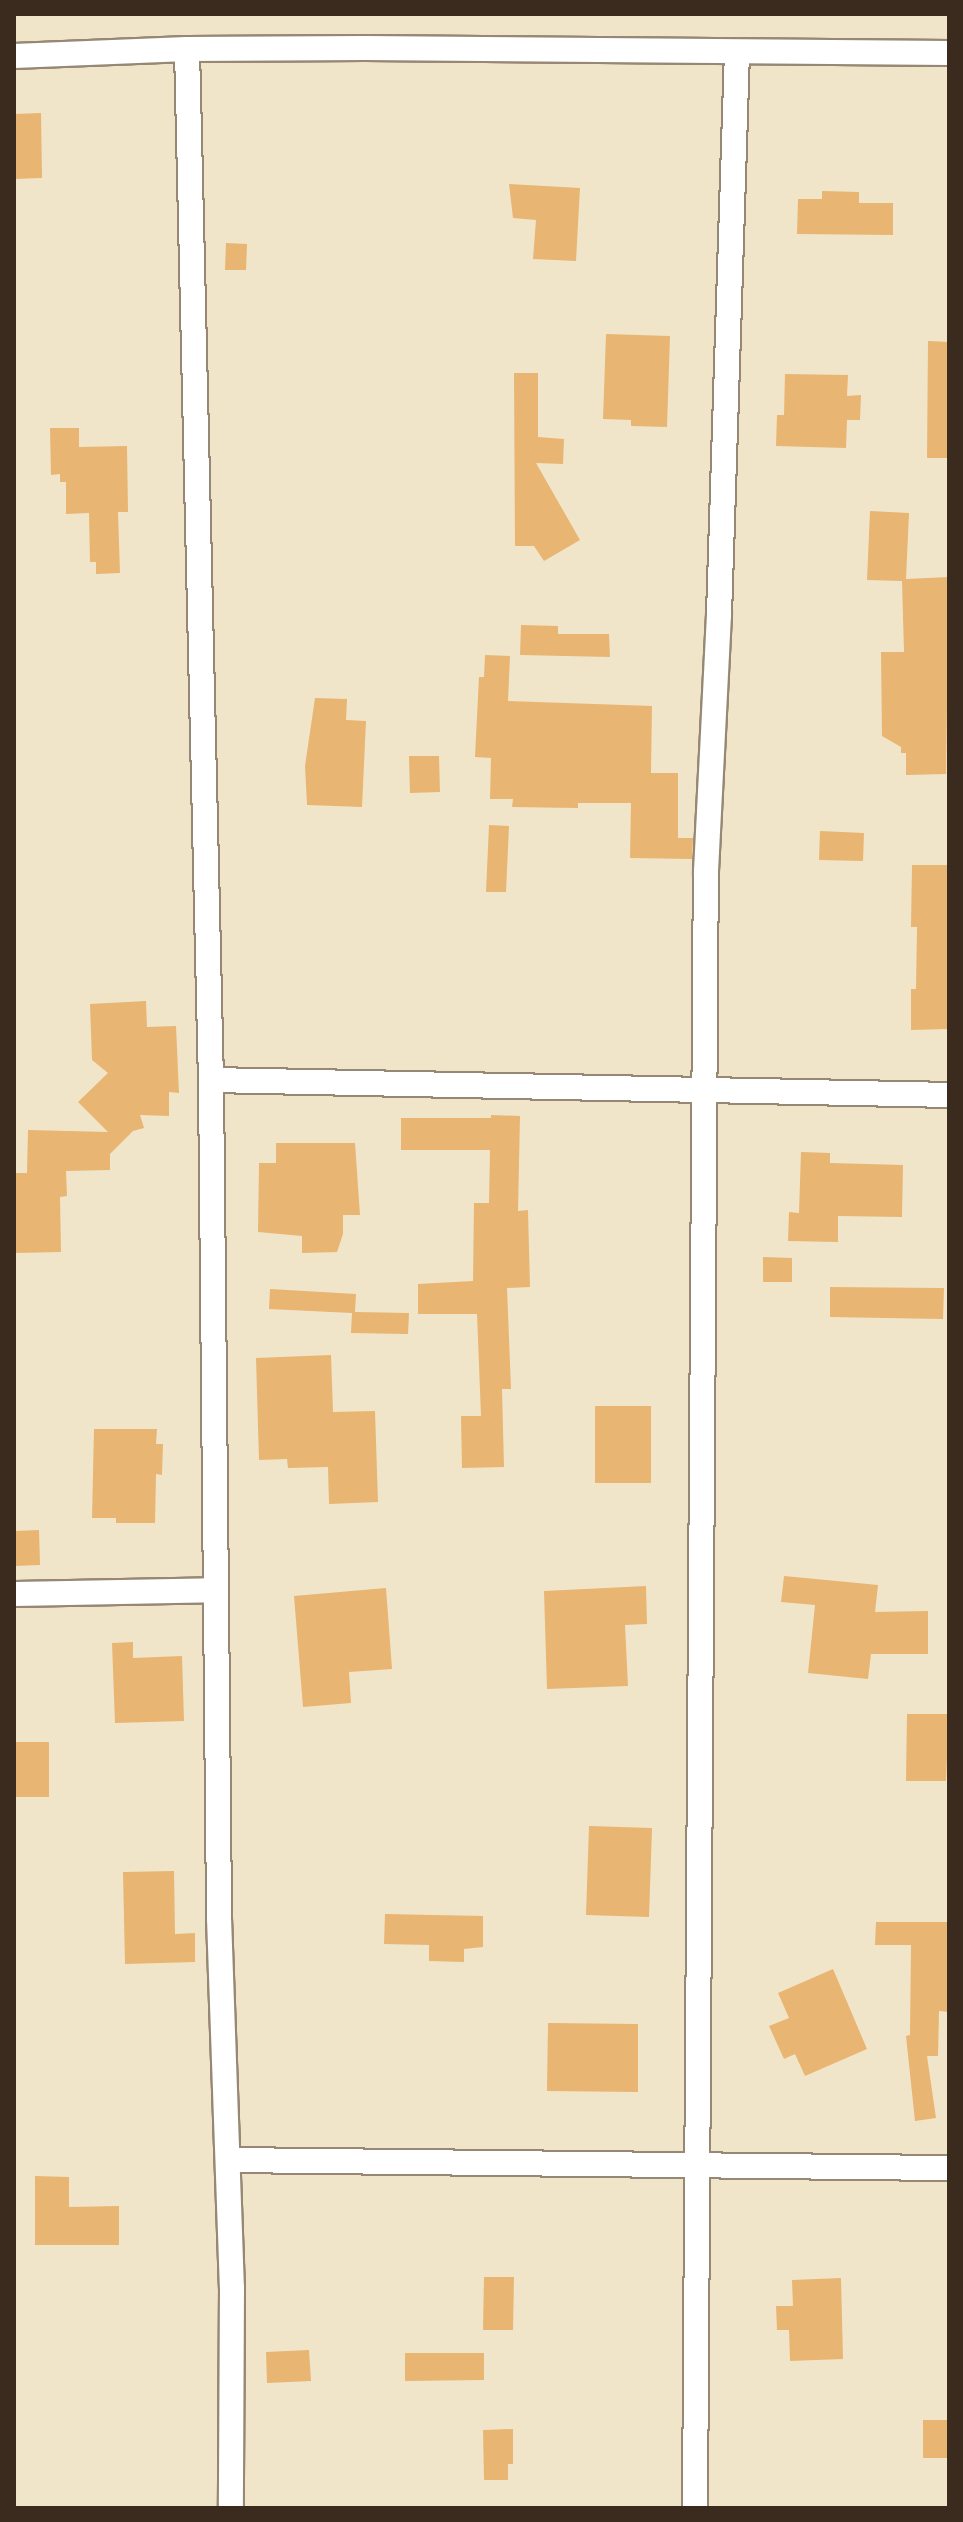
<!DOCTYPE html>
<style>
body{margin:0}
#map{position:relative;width:963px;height:2522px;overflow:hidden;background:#f1e5c9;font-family:"IM FELL DW Pica",serif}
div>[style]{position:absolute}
.building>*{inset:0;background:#e8b572}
.roads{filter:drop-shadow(2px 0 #968874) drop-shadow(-2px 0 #968874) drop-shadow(0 2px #968874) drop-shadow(0 -2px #968874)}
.street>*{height:24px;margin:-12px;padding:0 12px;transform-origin:12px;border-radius:12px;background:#fff}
span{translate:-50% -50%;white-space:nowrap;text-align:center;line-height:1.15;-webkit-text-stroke:8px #fcf5e5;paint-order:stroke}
.frame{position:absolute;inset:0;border:16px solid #3b2a1e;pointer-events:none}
</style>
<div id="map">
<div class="building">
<i style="clip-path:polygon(41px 113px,42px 178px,14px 179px,14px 114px)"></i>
<i style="clip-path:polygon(509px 184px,580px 188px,576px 261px,533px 259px,536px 220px,513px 218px)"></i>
<i style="clip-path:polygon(822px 191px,859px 192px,859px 203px,893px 203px,893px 235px,797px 234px,798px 199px,822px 199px)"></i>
<i style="clip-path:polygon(226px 243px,247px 244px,246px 270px,225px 270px)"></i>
<i style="clip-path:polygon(606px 334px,670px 336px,667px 427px,631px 426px,631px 420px,603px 419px)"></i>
<i style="clip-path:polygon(928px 341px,949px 342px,949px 458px,927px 458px)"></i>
<i style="clip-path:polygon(514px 373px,538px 373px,538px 437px,564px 439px,563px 464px,536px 463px,580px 540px,544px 561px,534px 546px,515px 546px)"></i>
<i style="clip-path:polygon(785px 374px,848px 375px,847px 396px,861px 395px,860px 420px,847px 420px,846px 448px,776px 446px,777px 415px,784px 415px)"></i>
<i style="clip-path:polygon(50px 428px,79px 428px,79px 447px,127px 446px,128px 512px,118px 512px,120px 573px,96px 574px,96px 562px,90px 562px,89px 513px,66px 514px,66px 482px,60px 482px,60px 474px,51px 475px)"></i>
<i style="clip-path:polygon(870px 511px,909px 513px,906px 579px,949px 577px,946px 774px,906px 775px,906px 753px,901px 753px,901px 747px,882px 736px,881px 652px,904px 652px,902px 581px,867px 580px)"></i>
<i style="clip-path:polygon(521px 625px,558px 626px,558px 634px,609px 634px,610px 657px,520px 655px)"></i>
<i style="clip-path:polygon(485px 655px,510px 656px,508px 701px,652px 706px,651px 773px,678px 773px,678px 838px,693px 838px,692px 859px,630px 858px,631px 803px,578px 803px,578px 808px,512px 807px,513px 799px,490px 799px,491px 758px,475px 757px,479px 677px,484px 677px)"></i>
<i style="clip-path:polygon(315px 698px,347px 699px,346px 720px,366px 721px,362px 807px,307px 805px,305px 766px)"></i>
<i style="clip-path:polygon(409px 756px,439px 756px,440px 792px,410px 793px)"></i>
<i style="clip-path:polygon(489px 825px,509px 826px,506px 892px,486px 892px)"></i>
<i style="clip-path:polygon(820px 831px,864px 833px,863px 861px,819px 860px)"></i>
<i style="clip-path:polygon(912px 865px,949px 865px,948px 1029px,911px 1030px,911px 989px,916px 989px,917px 927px,911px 927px)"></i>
<i style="clip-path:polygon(146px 1001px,147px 1027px,176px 1026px,179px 1093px,169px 1092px,169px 1116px,140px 1115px,144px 1128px,133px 1131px,110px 1154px,110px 1170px,66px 1171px,67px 1196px,60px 1197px,61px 1252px,15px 1253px,14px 1173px,27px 1173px,28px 1130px,108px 1132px,78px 1102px,108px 1073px,92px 1060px,90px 1004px)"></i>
<i style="clip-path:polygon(491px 1115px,520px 1116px,518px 1211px,528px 1210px,530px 1287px,507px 1288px,511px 1389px,502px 1389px,504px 1467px,462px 1468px,461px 1416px,481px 1416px,477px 1314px,418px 1314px,418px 1284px,473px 1281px,474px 1203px,489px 1203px,490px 1150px,401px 1150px,401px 1118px,491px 1118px)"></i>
<i style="clip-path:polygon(276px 1143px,355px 1143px,360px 1215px,343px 1215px,343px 1234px,337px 1252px,302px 1253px,302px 1236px,258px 1232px,259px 1163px,276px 1163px)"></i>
<i style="clip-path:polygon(801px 1152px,830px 1153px,830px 1163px,903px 1165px,902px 1217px,838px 1216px,838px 1242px,788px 1241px,789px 1212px,799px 1213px)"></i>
<i style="clip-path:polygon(763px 1257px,792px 1258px,792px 1282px,763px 1282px)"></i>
<i style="clip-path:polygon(830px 1287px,944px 1288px,943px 1319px,830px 1317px)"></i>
<i style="clip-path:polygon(270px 1289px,356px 1294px,355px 1312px,409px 1313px,408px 1334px,351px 1333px,352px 1313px,269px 1309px)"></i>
<i style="clip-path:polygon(331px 1355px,333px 1412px,375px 1411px,378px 1502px,329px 1504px,328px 1467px,288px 1468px,287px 1459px,259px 1460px,256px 1358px)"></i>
<i style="clip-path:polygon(595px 1406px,651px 1406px,651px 1483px,595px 1483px)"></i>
<i style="clip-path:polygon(94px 1429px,157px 1429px,156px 1444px,163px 1444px,162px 1475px,156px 1474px,155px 1523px,116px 1523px,116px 1518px,92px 1518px)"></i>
<i style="clip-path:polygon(39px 1530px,40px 1565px,14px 1566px,14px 1531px)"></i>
<i style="clip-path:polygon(784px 1576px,878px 1585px,875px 1612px,928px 1611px,928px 1654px,871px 1654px,868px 1679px,808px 1673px,815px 1605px,781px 1602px)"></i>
<i style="clip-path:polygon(646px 1586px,647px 1624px,625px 1625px,628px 1686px,547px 1689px,544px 1591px)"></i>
<i style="clip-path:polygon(386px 1588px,392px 1669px,349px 1672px,351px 1703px,303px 1707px,294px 1596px)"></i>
<i style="clip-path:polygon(133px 1642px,133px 1658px,182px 1656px,184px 1721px,115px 1723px,112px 1643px)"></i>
<i style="clip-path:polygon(907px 1714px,949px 1714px,946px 1781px,906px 1781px)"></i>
<i style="clip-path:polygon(16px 1742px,49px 1742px,49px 1797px,16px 1797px)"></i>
<i style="clip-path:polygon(589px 1826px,652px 1828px,649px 1917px,586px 1915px)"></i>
<i style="clip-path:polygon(174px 1871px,175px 1934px,195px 1933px,195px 1962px,125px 1964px,123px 1872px)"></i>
<i style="clip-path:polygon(385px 1914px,483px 1916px,483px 1947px,464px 1949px,464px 1962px,429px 1961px,429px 1945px,384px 1944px)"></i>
<i style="clip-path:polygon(876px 1922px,949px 1922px,949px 2012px,939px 2011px,938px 2056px,927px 2056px,936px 2118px,915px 2121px,906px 2036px,910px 2035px,911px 1945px,875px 1945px)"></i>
<i style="clip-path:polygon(833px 1969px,867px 2049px,805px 2076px,795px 2054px,784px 2059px,769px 2026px,789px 2018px,778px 1993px)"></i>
<i style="clip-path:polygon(548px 2023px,638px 2024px,638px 2092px,547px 2091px)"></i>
<i style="clip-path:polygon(35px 2176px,69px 2177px,69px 2207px,119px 2206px,119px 2245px,35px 2245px)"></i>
<i style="clip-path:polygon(484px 2277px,514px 2277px,513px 2330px,483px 2330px)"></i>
<i style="clip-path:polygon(841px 2278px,843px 2359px,790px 2361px,789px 2330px,777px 2330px,776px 2306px,793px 2306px,792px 2280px)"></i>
<i style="clip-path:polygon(309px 2350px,311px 2381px,267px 2383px,266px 2352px)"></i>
<i style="clip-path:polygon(405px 2353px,484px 2353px,484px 2380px,405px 2381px)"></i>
<i style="clip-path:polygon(923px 2420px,949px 2420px,949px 2458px,923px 2458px)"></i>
<i style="clip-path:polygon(513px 2429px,513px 2464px,508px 2464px,508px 2480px,484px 2480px,483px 2430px)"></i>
</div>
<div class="roads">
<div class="street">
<i style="left:187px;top:49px;width:1031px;rotate:88.67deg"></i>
<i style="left:211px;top:1080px;width:838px;rotate:89.45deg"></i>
<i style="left:219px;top:1918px;width:370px;rotate:88deg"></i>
<i style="left:232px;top:2288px;width:220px;rotate:90.3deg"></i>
<i style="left:14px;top:56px;width:173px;rotate:-2.3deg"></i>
<i style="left:187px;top:49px;width:178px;rotate:-0.3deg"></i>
<i style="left:365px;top:48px;width:584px;rotate:0.49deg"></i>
<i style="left:211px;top:1080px;width:738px;rotate:1.16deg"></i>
<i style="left:14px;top:1594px;width:201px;rotate:-1.1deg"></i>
<i style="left:228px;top:2160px;width:721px;rotate:0.64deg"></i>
<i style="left:695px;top:2508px;width:1637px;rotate:-89.62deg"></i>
<i style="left:706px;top:871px;width:256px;rotate:-87.1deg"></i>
<i style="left:719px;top:615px;width:562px;rotate:-88.17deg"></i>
</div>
</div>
<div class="frame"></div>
</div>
